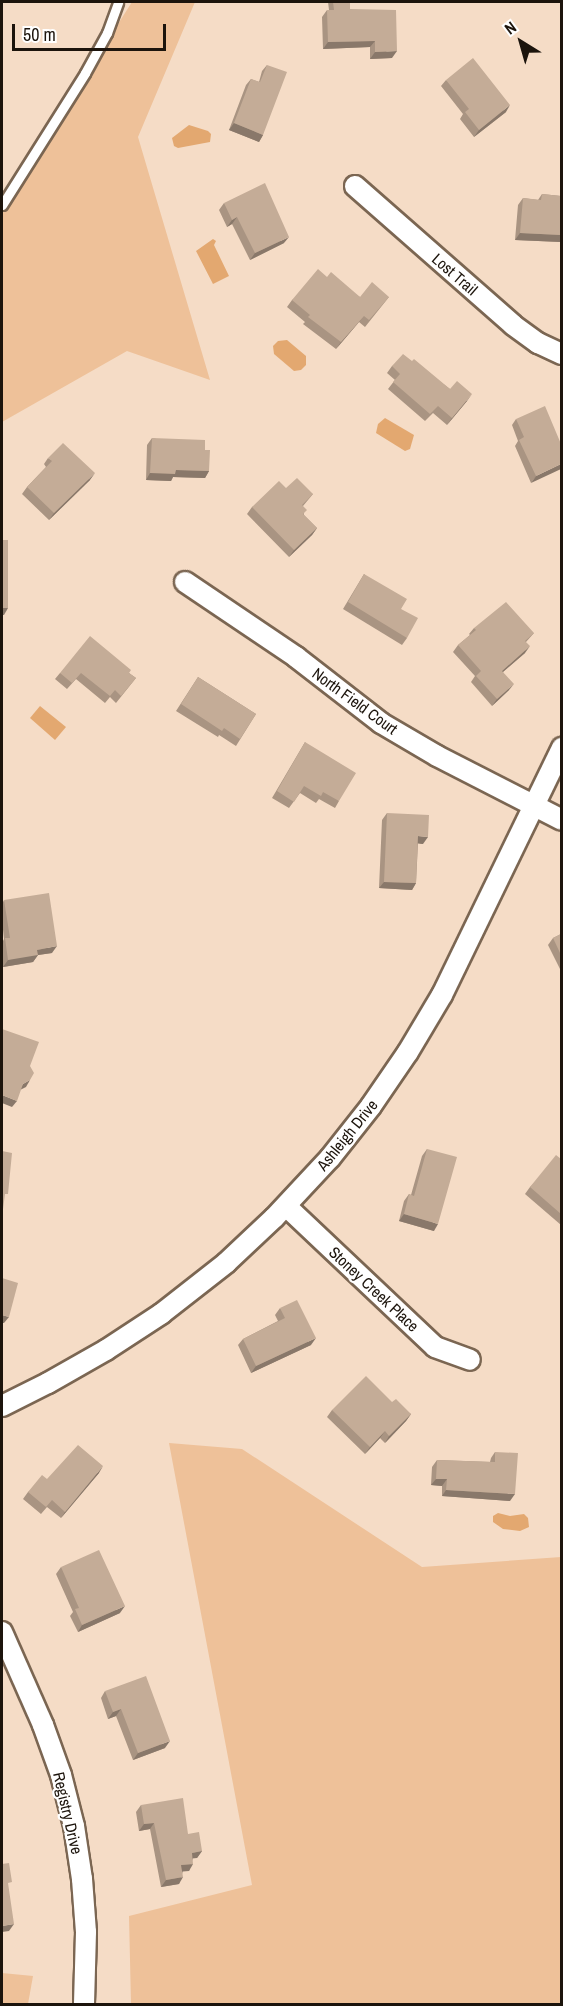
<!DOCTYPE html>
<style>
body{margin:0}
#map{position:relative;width:563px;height:2006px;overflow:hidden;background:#f5dcc6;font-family:"Archivo Narrow",sans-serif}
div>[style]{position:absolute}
.green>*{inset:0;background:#eec199}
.water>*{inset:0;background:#e3a870}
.roads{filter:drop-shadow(2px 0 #7b6652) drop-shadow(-2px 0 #7b6652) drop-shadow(0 2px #7b6652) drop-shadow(0 -2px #7b6652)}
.lane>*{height:9px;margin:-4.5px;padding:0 4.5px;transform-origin:4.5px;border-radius:4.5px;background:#fff}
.street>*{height:20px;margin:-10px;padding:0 10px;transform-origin:10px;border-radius:10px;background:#fff}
.wall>*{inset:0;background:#a99482}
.shaded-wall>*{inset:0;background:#89786a}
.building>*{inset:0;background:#c4ac97}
span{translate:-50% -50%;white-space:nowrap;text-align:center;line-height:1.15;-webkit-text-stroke:4.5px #fff;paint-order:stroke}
.street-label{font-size:16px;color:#1c140c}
.frame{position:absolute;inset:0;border:3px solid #1c140c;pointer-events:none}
.north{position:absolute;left:491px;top:12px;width:60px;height:60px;-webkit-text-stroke:4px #fff;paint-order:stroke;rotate:323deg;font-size:16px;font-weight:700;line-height:24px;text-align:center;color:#1c140c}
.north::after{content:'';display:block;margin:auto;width:21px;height:27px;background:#1c140c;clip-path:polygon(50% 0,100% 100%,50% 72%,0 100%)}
.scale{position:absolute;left:12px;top:24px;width:154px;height:27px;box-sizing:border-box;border:3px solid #1c140c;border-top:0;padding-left:8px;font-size:18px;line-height:21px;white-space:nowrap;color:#1c140c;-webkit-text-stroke:4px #fff;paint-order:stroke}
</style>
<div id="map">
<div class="green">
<i style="clip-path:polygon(132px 2px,195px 2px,138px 137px,210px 380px,127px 351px,2px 422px,2px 206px)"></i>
<i style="clip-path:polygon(169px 1443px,242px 1449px,422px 1567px,561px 1557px,561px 2004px,131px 2004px,129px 1916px,252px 1885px)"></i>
<i style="clip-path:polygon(2px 1973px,33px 1976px,28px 2004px,2px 2004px)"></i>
</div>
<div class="water">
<i style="clip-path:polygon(189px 125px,208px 131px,211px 134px,210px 142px,178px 148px,174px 146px,172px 138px)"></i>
<i style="clip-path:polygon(213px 239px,216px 241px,214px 245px,229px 276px,213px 284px,196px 251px)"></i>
<i style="clip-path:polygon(287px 340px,306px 356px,306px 365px,301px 370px,294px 371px,274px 354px,273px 346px,278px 341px)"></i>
<i style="clip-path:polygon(385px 418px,414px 435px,410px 449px,405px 451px,376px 433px,378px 424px)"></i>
<i style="clip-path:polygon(40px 706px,66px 727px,55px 740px,30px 718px)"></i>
<i style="clip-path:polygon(498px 1513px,510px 1516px,524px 1514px,528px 1518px,529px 1527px,520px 1531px,503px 1529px,493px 1522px,493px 1516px)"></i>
</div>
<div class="roads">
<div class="lane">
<i style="left:2px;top:205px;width:156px;rotate:-57.8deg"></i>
<i style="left:85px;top:73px;width:46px;rotate:-61.2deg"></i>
<i style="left:107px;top:33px;width:33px;rotate:-70deg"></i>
</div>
<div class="street">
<i style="left:355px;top:186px;width:210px;rotate:41.3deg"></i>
<i style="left:513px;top:325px;width:31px;rotate:36deg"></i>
<i style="left:538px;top:343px;width:26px;rotate:25deg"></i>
<i style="left:185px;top:582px;width:134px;rotate:34deg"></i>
<i style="left:296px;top:657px;width:108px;rotate:37.8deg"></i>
<i style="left:381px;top:723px;width:65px;rotate:30.5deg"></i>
<i style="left:437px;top:756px;width:140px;rotate:27.1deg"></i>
<i style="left:286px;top:1206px;width:205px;rotate:43.4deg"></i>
<i style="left:435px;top:1347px;width:37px;rotate:20deg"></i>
<i style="left:2px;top:1406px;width:51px;rotate:-26.6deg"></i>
<i style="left:48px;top:1383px;width:67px;rotate:-29.6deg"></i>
<i style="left:106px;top:1350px;width:66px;rotate:-33.2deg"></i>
<i style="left:161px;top:1314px;width:83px;rotate:-38.1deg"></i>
<i style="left:226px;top:1263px;width:66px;rotate:-43.2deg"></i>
<i style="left:274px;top:1218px;width:82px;rotate:-47deg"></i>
<i style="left:330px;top:1158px;width:66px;rotate:-51.7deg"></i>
<i style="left:371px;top:1106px;width:65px;rotate:-55.6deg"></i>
<i style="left:408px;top:1052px;width:66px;rotate:-59.2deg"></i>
<i style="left:442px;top:995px;width:275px;rotate:-64.1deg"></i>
<i style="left:2px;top:1632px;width:102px;rotate:66.2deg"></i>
<i style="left:43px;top:1725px;width:53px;rotate:70.2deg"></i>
<i style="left:61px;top:1775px;width:53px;rotate:75.7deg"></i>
<i style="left:74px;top:1826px;width:54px;rotate:81.4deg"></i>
<i style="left:82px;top:1879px;width:53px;rotate:85.7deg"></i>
<i style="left:86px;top:1932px;width:72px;rotate:91.6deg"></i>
</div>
</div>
<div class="wall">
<i style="clip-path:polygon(328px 2px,350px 2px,350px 9px,392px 58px,370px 59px,370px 47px,323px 49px,322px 17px,327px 10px,329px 10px)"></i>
<i style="clip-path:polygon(267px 65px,263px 135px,259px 142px,229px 130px,246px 85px,251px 79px,259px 82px,262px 71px)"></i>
<i style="clip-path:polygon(446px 80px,506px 112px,474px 137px,460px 119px,463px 114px,441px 86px)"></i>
<i style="clip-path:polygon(542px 194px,561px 196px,561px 242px,515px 240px,518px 205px,523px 198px,538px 200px)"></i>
<i style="clip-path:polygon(224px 203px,284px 243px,250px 260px,232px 224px,227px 227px,219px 210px)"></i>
<i style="clip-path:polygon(327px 277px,360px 297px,389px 297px,365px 327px,359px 322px,336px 349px,303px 324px,305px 322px,287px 307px,292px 300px)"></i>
<i style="clip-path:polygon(412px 361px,450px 389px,467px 401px,447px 425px,433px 413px,425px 421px,388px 389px,395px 380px,387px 373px,392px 366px)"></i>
<i style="clip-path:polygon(516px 419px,561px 444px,531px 483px,515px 446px,518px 441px,512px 425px)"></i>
<i style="clip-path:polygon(152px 438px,205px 450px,209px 471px,205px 478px,173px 477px,171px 481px,146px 480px,147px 445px)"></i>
<i style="clip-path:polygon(48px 458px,90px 480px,49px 520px,22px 494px,27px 487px,46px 467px,44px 464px)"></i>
<i style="clip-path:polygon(286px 488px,313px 494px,303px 506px,304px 515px,317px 528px,312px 535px,289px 557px,247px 514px,252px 507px)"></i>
<i style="clip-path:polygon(364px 574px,401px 609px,407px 638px,402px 645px,343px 609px)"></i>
<i style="clip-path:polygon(474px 628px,534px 633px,526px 642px,525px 653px,503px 672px,509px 690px,492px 706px,471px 682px,475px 676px,453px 652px,458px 645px,470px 635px,469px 634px)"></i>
<i style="clip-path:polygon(60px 673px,129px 673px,136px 678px,116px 703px,110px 697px,105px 703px,76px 679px,67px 689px,55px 679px)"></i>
<i style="clip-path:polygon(198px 677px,256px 714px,236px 746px,219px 735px,218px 737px,176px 711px)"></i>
<i style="clip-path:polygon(305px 742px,339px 801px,335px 808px,319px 799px,316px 803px,300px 793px,289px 808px,272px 798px)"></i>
<i style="clip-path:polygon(387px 813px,423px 844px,418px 843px,416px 883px,412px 890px,379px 888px,382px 820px)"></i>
<i style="clip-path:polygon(4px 900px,52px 953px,38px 955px,33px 962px,3px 967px,2px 954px,2px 943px,4px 939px,2px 920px,2px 904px)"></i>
<i style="clip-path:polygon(561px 934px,561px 971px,548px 945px,553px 938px)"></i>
<i style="clip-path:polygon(427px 1149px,434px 1231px,399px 1221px,404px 1201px,409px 1194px,411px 1195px,422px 1156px)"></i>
<i style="clip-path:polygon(561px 1159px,561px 1225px,525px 1194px,530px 1187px)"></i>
<i style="clip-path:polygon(280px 1308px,311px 1345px,251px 1373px,238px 1345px,243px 1339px,278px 1321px,275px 1315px)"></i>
<i style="clip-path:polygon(392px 1402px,411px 1414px,406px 1421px,385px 1443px,380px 1438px,365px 1454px,327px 1417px,332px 1410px)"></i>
<i style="clip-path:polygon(495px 1452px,510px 1501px,442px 1496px,442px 1486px,431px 1485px,432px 1467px,437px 1460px,490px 1462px,491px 1458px)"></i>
<i style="clip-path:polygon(99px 1473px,61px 1518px,47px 1507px,41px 1514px,23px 1499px,28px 1492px,47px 1479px)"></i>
<i style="clip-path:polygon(61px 1567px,120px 1613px,78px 1632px,70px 1616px,73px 1612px,56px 1574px)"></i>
<i style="clip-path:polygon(105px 1691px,165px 1748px,133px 1760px,116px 1716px,108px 1719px,101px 1698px)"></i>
<i style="clip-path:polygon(141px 1805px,188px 1834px,202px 1851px,197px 1858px,193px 1858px,189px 1871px,183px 1871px,179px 1884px,161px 1887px,150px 1829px,139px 1831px,136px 1812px)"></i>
</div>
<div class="shaded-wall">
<i style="clip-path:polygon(375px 41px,370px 47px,323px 49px,328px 42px)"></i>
<i style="clip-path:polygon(397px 51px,392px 58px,370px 59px,375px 52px)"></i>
<i style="clip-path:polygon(510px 105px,506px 112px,474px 137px,479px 130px)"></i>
<i style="clip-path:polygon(234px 123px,263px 135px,259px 142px,229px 130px)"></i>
<i style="clip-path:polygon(237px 217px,232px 224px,227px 227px,232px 220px)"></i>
<i style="clip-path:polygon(520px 233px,561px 235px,561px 242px,515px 240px)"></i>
<i style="clip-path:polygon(289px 237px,284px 243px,250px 260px,255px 253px)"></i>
<i style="clip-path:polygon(364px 316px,359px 322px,336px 349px,341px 342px)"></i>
<i style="clip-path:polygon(472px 394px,467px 401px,447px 425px,452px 418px)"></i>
<i style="clip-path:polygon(561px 464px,561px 469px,531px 483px,536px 476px)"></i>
<i style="clip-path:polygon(176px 470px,209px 471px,205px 478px,173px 477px,171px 481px,146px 480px,150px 473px)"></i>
<i style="clip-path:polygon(95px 473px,90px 480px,49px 520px,54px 513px)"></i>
<i style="clip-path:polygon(317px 528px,312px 535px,289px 557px,294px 550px)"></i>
<i style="clip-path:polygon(2px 608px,8px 608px,4px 615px,2px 615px)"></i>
<i style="clip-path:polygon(530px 646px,525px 653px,497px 677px,502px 671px)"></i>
<i style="clip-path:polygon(514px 684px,509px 690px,492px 706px,497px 699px)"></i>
<i style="clip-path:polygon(418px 836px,428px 837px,423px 844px,413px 843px)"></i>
<i style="clip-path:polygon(384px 882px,416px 883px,412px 890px,379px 888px)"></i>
<i style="clip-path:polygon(57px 946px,52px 953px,38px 955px,33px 962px,3px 967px,8px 960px,37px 950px)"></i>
<i style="clip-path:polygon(30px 1080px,26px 1087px,18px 1091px,23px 1084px)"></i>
<i style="clip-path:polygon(2px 1095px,17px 1101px,12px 1107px,2px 1103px)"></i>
<i style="clip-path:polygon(404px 1214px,438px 1224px,434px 1231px,399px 1221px)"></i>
<i style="clip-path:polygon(2px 1315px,9px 1317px,4px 1323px,2px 1323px)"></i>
<i style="clip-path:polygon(316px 1338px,311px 1345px,251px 1373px,256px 1366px)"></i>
<i style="clip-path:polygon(411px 1414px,406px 1421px,385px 1443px,389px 1436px)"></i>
<i style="clip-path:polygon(385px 1431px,380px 1438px,365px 1454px,370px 1447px)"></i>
<i style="clip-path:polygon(103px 1466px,99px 1473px,61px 1518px,65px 1512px)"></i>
<i style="clip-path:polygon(436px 1479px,447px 1479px,442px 1486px,431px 1485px)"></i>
<i style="clip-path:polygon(446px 1490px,515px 1494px,510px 1501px,442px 1496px)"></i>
<i style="clip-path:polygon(125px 1606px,120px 1613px,78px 1632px,82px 1625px)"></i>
<i style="clip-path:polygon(121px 1709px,116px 1716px,108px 1719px,113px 1712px)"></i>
<i style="clip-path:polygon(170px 1741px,165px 1748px,133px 1760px,138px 1753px)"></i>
<i style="clip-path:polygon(154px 1823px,150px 1829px,139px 1831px,144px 1824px)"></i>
<i style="clip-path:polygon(202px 1851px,197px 1858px,187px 1859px,192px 1853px)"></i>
<i style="clip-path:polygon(193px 1864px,189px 1871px,177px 1872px,181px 1865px)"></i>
<i style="clip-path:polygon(183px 1877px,179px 1884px,161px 1887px,166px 1880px)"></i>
<i style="clip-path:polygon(14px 1924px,9px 1931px,2px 1932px,2px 1926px)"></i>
</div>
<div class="building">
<i style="clip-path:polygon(333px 2px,350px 2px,350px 9px,396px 10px,397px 51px,375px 52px,375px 41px,328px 42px,327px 10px,334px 10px)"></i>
<i style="clip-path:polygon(473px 58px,510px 105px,479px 130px,465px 112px,469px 109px,446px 80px)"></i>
<i style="clip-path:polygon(267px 65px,287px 72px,263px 135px,234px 123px,251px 79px,260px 82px)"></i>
<i style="clip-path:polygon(265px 183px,289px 237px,255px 253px,237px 217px,232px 220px,224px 203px)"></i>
<i style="clip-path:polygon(542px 194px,561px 196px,561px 235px,520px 233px,523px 198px,541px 200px)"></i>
<i style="clip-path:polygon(318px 269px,327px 277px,331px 272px,360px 297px,372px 282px,389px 297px,369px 320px,364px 316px,341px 342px,308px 317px,310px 315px,292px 300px)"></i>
<i style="clip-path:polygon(403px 354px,412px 361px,414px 359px,450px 389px,457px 381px,472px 394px,452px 418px,438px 406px,430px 414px,393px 382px,400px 374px,392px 366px)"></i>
<i style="clip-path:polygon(545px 406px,561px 444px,561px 464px,536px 476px,519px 440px,524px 437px,516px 419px)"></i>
<i style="clip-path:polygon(152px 438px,205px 440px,205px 450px,210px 450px,209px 471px,176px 470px,175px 474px,150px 473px)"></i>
<i style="clip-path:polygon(63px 443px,95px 473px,54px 513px,27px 487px,52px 461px,48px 458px)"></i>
<i style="clip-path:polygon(297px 478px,313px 494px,302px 505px,307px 510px,303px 514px,317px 528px,294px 550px,252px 507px,279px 481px,286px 488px)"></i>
<i style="clip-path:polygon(2px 540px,8px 540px,8px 608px,2px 608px)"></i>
<i style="clip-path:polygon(364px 574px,407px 599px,401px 609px,418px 618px,407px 638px,348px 602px)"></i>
<i style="clip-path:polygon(506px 602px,534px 633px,525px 641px,530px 646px,502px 671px,514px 684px,497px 699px,476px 676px,481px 671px,458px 645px,476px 630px,474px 628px)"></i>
<i style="clip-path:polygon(90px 636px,131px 670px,129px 673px,136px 678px,121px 696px,115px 690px,110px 696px,81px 673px,72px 683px,60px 673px)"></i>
<i style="clip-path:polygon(198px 677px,256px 714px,240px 739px,224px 728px,222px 731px,181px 704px)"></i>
<i style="clip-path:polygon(305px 742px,356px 773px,339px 801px,323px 792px,321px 796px,304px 786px,294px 802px,277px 791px)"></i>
<i style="clip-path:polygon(387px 813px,429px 815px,428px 837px,418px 836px,416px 883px,384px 882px)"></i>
<i style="clip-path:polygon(49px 893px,57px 946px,37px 950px,38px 955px,8px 960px,5px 938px,10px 938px,4px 900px)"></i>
<i style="clip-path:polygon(561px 934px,561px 955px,553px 938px)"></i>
<i style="clip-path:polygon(2px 1029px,39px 1042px,30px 1066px,34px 1073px,30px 1080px,23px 1084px,17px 1101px,2px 1095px)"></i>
<i style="clip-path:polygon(427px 1149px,457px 1157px,438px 1224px,404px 1214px,409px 1194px,414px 1196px)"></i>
<i style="clip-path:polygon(2px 1151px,12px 1153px,8px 1194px,5px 1194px,2px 1217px)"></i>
<i style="clip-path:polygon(556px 1155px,561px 1159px,561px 1214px,530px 1187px)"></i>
<i style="clip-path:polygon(2px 1278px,18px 1283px,9px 1317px,2px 1315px)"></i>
<i style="clip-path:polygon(297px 1300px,316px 1338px,256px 1366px,243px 1339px,285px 1318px,280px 1308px)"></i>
<i style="clip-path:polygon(366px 1376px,392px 1402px,396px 1399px,411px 1414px,389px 1436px,385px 1431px,370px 1447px,332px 1410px)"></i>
<i style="clip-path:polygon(78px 1445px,103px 1466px,65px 1512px,52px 1500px,46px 1507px,28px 1492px,42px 1475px,47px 1479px)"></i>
<i style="clip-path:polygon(495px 1452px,518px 1453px,515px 1494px,446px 1490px,447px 1479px,436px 1479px,437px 1460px,495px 1462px)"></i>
<i style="clip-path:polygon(99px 1550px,125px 1606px,82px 1625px,75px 1609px,79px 1608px,61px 1567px)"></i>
<i style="clip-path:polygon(146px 1676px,170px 1741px,138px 1753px,121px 1709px,113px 1712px,105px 1691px)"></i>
<i style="clip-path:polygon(183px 1798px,188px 1834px,199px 1832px,202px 1851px,192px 1853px,193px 1864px,181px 1865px,183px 1877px,166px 1880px,154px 1823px,144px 1824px,141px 1805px)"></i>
<i style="clip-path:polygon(9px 1863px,12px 1882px,8px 1883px,14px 1924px,2px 1926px,2px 1864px)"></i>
</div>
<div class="street-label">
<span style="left:455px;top:274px;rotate:41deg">Lost Trail</span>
<span style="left:355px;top:701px;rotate:36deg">North Field Court</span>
<span style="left:347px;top:1135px;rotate:-51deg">Ashleigh Drive</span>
<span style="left:374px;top:1289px;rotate:43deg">Stoney Creek Place</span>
<span style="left:68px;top:1813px;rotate:77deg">Registry Drive</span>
</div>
<div class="frame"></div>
<div class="north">N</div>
<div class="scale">50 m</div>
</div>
